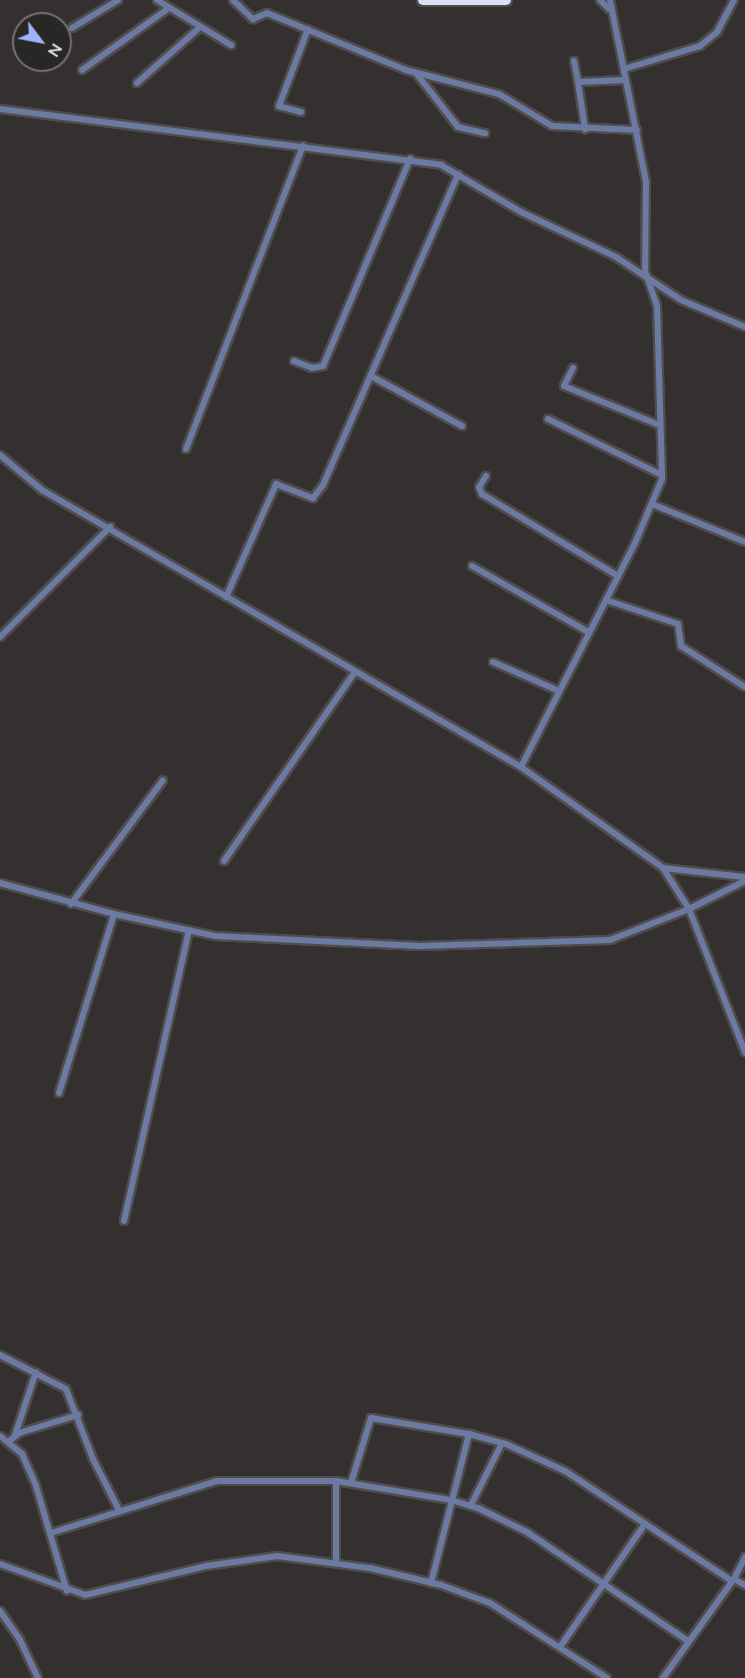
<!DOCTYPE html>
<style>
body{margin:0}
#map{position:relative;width:745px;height:1678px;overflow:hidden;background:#33302f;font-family:Mulish,sans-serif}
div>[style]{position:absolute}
.roads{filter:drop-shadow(2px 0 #4f4d4c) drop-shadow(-2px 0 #4f4d4c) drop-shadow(0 2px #4f4d4c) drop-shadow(0 -2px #4f4d4c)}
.street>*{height:6px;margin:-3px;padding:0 3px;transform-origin:3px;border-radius:3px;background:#6c79a3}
.highway>*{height:10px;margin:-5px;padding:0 5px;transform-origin:5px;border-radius:5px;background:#dae1f6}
span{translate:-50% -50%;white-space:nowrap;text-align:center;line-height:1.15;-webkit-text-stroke:6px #292725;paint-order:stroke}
.north{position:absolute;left:12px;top:12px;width:60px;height:60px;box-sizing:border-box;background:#292725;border:2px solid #747371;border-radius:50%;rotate:122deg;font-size:16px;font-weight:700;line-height:24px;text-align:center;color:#e5e4e3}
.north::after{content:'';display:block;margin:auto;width:21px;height:27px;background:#9db4fd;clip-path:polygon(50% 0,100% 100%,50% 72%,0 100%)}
</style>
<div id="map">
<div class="roads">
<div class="street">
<i style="left:157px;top:0;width:87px;rotate:31.3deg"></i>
<i style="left:233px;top:0;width:28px;rotate:44deg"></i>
<i style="left:253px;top:19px;width:15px;rotate:-23deg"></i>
<i style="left:267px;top:13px;width:150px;rotate:22.3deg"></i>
<i style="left:406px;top:70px;width:96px;rotate:14.5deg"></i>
<i style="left:499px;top:94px;width:62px;rotate:31.1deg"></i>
<i style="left:552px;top:126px;width:85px;rotate:2.7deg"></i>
<i style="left:600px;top:0;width:13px;rotate:45deg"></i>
<i style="left:610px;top:0;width:186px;rotate:78.8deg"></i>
<i style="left:646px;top:182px;width:89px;rotate:90.6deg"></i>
<i style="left:645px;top:271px;width:37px;rotate:71deg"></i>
<i style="left:657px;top:306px;width:173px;rotate:88.3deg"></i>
<i style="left:662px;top:479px;width:69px;rotate:112.9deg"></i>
<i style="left:635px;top:543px;width:251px;rotate:117deg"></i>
<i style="left:521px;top:767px;width:174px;rotate:35.4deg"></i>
<i style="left:663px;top:868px;width:49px;rotate:57.6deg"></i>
<i style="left:689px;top:909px;width:154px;rotate:68.6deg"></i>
<i style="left:72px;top:28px;width:54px;rotate:-31.3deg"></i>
<i style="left:574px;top:61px;width:21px;rotate:79deg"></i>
<i style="left:578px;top:82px;width:48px;rotate:-2.4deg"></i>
<i style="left:624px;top:69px;width:79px;rotate:-16.8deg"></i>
<i style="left:700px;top:46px;width:22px;rotate:-39deg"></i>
<i style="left:717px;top:32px;width:36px;rotate:-62deg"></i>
<i style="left:82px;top:70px;width:107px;rotate:-35.5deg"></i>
<i style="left:416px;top:73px;width:68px;rotate:52.1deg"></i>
<i style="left:458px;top:127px;width:28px;rotate:13deg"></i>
<i style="left:578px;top:82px;width:48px;rotate:81.5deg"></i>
<i style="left:137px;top:83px;width:84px;rotate:-41.6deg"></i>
<i style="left:0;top:109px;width:445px;rotate:7.2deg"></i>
<i style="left:441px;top:165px;width:93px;rotate:30.4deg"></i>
<i style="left:521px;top:212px;width:105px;rotate:25.3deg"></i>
<i style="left:616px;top:257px;width:78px;rotate:33.5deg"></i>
<i style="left:681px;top:300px;width:69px;rotate:22.9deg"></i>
<i style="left:301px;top:112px;width:23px;rotate:-165deg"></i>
<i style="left:279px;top:106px;width:82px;rotate:-69.4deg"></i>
<i style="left:294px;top:361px;width:19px;rotate:21deg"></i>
<i style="left:312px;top:368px;width:11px;rotate:-10deg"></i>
<i style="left:323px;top:366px;width:225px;rotate:-67.2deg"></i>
<i style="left:573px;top:368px;width:20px;rotate:117deg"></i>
<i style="left:564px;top:386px;width:103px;rotate:22.3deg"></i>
<i style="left:371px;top:376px;width:104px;rotate:28.8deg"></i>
<i style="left:548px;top:419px;width:127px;rotate:26.2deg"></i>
<i style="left:186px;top:449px;width:325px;rotate:-68.9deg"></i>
<i style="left:0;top:455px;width:55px;rotate:39.8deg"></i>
<i style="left:42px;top:490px;width:553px;rotate:30.04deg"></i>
<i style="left:486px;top:476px;width:13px;rotate:122deg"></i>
<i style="left:479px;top:487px;width:8px;rotate:67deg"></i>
<i style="left:482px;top:494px;width:159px;rotate:31.1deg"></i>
<i style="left:652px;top:504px;width:100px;rotate:22.2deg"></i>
<i style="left:472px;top:566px;width:133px;rotate:29.6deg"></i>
<i style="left:226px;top:597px;width:124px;rotate:-66.1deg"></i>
<i style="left:276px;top:484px;width:40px;rotate:21deg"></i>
<i style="left:313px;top:498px;width:16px;rotate:-52deg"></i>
<i style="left:323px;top:485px;width:339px;rotate:-66.5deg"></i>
<i style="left:606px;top:600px;width:76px;rotate:18.4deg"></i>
<i style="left:678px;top:624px;width:22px;rotate:82deg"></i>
<i style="left:681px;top:646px;width:76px;rotate:32.6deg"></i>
<i style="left:0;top:637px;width:156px;rotate:-45deg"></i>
<i style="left:493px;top:662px;width:72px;rotate:23.7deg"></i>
<i style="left:224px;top:861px;width:229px;rotate:-55.3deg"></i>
<i style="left:663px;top:868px;width:82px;rotate:6.3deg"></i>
<i style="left:0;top:883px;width:118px;rotate:15.2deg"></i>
<i style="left:114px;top:914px;width:103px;rotate:12.3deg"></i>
<i style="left:215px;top:936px;width:205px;rotate:2.8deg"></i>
<i style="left:420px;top:946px;width:190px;rotate:-1.8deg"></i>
<i style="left:610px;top:940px;width:85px;rotate:-21.4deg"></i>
<i style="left:689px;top:909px;width:63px;rotate:-26.6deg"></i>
<i style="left:71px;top:904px;width:154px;rotate:-53.4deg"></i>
<i style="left:59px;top:1093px;width:187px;rotate:-72.9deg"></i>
<i style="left:124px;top:1221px;width:298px;rotate:-77.4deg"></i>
<i style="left:0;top:1355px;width:74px;rotate:27.3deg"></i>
<i style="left:66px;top:1389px;width:75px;rotate:68.9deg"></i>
<i style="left:93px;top:1459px;width:59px;rotate:63deg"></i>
<i style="left:15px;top:1435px;width:66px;rotate:-71.6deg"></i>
<i style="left:0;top:1436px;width:28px;rotate:39deg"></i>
<i style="left:22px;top:1454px;width:35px;rotate:66deg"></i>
<i style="left:36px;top:1486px;width:109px;rotate:73.6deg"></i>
<i style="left:8px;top:1442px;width:14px;rotate:-39deg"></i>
<i style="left:19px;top:1433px;width:62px;rotate:-17deg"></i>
<i style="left:351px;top:1483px;width:68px;rotate:-72.9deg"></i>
<i style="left:371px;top:1418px;width:99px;rotate:9.3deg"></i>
<i style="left:469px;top:1434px;width:38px;rotate:15deg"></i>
<i style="left:506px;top:1444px;width:65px;rotate:24.6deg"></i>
<i style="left:565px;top:1471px;width:200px;rotate:33.4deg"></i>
<i style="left:471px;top:1505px;width:69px;rotate:-63.4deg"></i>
<i style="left:51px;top:1533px;width:174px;rotate:-17.4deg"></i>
<i style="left:217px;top:1481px;width:119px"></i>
<i style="left:336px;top:1481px;width:117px;rotate:9.4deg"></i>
<i style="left:451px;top:1500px;width:28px;rotate:17deg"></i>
<i style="left:478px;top:1508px;width:55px;rotate:26.1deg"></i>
<i style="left:527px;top:1532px;width:194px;rotate:34.1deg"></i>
<i style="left:336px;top:1562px;width:81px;rotate:-90deg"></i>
<i style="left:0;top:1564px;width:90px;rotate:20deg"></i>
<i style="left:85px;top:1595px;width:124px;rotate:-13.5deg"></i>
<i style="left:206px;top:1566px;width:72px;rotate:-8deg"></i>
<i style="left:277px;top:1556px;width:94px;rotate:7.4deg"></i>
<i style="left:370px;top:1568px;width:73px;rotate:13.5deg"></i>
<i style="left:441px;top:1585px;width:52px;rotate:20.2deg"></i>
<i style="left:490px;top:1603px;width:139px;rotate:32.7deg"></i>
<i style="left:734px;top:1579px;width:13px;rotate:29deg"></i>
<i style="left:431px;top:1583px;width:154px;rotate:-75.7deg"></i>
<i style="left:0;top:1611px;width:35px;rotate:55deg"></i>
<i style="left:20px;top:1640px;width:42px;rotate:64.7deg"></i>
<i style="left:560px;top:1647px;width:150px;rotate:-55.4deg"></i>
<i style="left:663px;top:1678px;width:122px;rotate:-54.4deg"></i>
<i style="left:734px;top:1579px;width:25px;rotate:-63deg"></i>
</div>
<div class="highway">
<i style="left:423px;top:0;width:83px"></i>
</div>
</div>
<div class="north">N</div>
</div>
